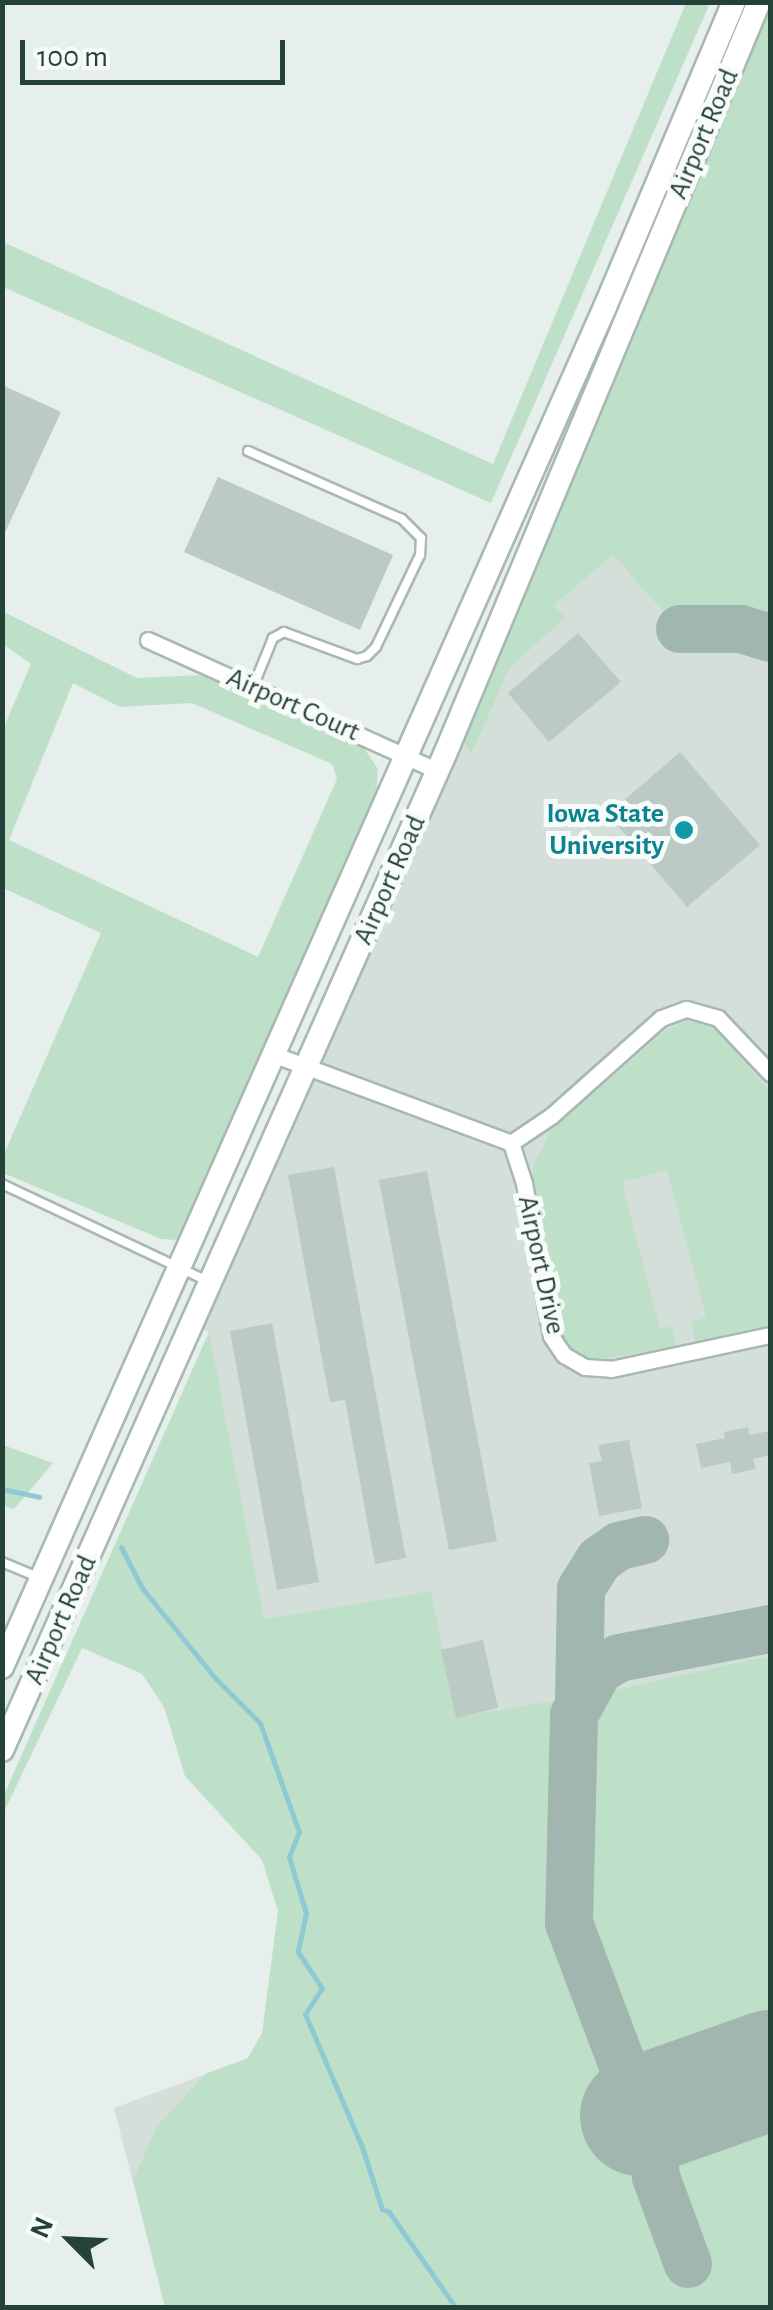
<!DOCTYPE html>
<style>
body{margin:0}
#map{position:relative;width:773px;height:2310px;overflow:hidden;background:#e6efeb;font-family:"Alegreya Sans",sans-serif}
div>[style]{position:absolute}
.built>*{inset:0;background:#d4dfda}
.green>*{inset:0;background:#bfe0c8}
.stream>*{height:5px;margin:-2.5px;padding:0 2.5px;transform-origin:2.5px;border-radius:2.5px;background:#8ec9d4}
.taxiway>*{height:48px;margin:-24px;padding:0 24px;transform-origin:24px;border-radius:24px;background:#a2b6b0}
.runway>*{height:120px;margin:-60px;padding:0 60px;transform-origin:60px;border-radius:60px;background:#a2b6b0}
.building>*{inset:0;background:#bbcac4}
.roads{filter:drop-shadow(2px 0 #a8b8b2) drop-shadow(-2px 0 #a8b8b2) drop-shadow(0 2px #a8b8b2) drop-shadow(0 -2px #a8b8b2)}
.lane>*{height:8px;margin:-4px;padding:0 4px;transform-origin:4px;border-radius:4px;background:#fff}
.street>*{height:15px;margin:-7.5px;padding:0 7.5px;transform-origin:7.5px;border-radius:7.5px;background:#fff}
.secondary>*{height:22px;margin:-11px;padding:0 11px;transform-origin:11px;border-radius:11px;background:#fff}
.dots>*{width:28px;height:28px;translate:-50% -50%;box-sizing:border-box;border:5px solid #f7fbf9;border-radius:50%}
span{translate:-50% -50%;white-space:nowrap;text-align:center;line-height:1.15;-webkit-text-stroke:10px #f7fbf9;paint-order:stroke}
.street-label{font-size:28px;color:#24423a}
.culture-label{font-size:28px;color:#0d838f;font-weight:700}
.right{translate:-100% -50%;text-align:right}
.frame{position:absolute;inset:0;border:5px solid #24423a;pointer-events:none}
.north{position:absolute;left:20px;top:2190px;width:100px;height:100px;-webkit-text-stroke:8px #f7fbf9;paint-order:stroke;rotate:294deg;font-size:28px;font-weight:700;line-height:40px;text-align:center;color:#24423a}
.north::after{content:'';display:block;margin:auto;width:35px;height:45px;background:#24423a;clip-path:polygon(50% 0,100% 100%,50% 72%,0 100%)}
.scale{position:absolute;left:20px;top:40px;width:265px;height:45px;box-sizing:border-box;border:5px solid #24423a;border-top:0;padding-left:12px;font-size:30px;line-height:35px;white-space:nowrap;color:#24423a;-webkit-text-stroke:8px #f7fbf9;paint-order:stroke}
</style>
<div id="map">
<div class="built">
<i style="clip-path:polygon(770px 3px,770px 2232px,564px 2307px,165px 2307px,114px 2108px,349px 2021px,150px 1469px,209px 1332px,202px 1329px,466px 730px)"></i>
</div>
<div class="green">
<i style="clip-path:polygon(686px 3px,710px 3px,491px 503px,3px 287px,3px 242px,493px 464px)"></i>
<i style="clip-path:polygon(770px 3px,770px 625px,753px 615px,662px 610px,613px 555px,554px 605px,565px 618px,510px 667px,471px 755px,462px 738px)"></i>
<i style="clip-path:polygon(evenodd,2px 611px,137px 678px,201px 675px,364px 748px,378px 769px,376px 796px,185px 1232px,176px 1240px,161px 1239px,3px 1173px,3px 1156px,101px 933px,3px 888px,3px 729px,31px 664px,3px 644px,2px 611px,73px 683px,120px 707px,192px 703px,332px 764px,337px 779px,258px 957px,9px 840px,73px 683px)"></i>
<i style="clip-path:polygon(685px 1021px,702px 1022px,718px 1031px,770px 1092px,770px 1327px,695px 1342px,691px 1322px,706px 1317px,667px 1170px,622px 1182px,660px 1329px,673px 1326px,676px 1346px,592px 1361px,574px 1351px,559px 1334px,532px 1188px,533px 1165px,551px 1131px,665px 1031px)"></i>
<i style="clip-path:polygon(209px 1332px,264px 1619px,431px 1591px,456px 1717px,554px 1701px,551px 1929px,668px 2269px,697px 2258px,665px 2168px,666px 2140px,770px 2102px,770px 2307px,165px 2307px,133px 2180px,157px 2126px,205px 2074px,248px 2058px,262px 2033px,278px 1911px,262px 1860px,185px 1776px,164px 1707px,142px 1674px,82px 1648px,3px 1814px,3px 1797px)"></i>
<i style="clip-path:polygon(3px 1445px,53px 1463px,14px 1509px,3px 1506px)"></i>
<i style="clip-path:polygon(770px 1656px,770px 2039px,654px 2081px,633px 2055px,583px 1922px,588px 1720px,601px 1693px)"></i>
</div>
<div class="stream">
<i style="left:2px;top:1489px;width:38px;rotate:12deg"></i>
<i style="left:121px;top:1547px;width:46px;rotate:62.9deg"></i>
<i style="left:142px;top:1588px;width:117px;rotate:50.9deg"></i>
<i style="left:216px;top:1679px;width:62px;rotate:45deg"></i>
<i style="left:260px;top:1723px;width:116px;rotate:70.3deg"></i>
<i style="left:299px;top:1832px;width:27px;rotate:112deg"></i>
<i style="left:289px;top:1857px;width:59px;rotate:73.1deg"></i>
<i style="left:306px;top:1913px;width:40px;rotate:102deg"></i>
<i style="left:298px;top:1952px;width:43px;rotate:56.3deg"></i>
<i style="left:322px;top:1988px;width:31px;rotate:123deg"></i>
<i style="left:305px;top:2014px;width:145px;rotate:66.8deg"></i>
<i style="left:362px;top:2147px;width:65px;rotate:72.1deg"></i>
<i style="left:382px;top:2209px;width:8px;rotate:23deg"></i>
<i style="left:389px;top:2212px;width:117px;rotate:55.1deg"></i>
</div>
<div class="taxiway">
<i style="left:680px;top:629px;width:61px"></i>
<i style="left:741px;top:629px;width:30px;rotate:17deg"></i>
<i style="left:579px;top:1701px;width:112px;rotate:-89deg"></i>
<i style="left:581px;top:1589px;width:34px;rotate:-58deg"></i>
<i style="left:599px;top:1560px;width:24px;rotate:-35deg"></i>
<i style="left:619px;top:1546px;width:27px;rotate:-13deg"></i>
<i style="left:688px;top:2264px;width:93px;rotate:-110.2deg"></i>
<i style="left:656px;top:2177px;width:20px;rotate:-96deg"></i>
<i style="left:654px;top:2157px;width:16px;rotate:-79deg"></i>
<i style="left:657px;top:2141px;width:43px;rotate:-61.1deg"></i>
<i style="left:678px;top:2103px;width:28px;rotate:-159deg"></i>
<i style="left:652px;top:2093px;width:32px;rotate:-144deg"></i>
<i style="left:626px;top:2074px;width:161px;rotate:-110.7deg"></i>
<i style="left:569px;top:1923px;width:208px;rotate:-88.6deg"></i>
<i style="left:574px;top:1715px;width:51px;rotate:-60.9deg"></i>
<i style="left:599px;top:1670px;width:23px;rotate:-31deg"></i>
<i style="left:619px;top:1658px;width:154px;rotate:-10.9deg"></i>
</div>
<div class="runway">
<i style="left:640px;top:2116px;width:138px;rotate:-19.5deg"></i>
</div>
<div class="building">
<i style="clip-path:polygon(2px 385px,61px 412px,2px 539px)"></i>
<i style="clip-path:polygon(218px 477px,393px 555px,360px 630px,184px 552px)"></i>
<i style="clip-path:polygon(578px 633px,621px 682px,549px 742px,508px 693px)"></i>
<i style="clip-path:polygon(680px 752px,760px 845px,687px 907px,608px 814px)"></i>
<i style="clip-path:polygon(334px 1167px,406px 1558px,375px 1564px,345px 1400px,330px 1402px,288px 1175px)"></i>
<i style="clip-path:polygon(427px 1171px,497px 1541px,449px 1550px,379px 1180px)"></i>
<i style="clip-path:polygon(272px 1323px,319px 1582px,277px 1590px,230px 1331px)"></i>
<i style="clip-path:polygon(748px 1427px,749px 1435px,770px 1431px,770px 1455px,753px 1459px,756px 1469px,732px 1474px,730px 1462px,701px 1468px,696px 1444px,725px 1438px,724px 1432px)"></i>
<i style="clip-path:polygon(629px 1440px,642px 1508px,599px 1516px,589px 1463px,602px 1461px,598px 1445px)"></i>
<i style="clip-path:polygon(483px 1640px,498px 1708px,456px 1718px,441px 1650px)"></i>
</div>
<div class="roads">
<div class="lane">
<i style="left:248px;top:451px;width:168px;rotate:23.8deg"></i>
<i style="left:402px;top:519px;width:27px;rotate:45deg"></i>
<i style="left:421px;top:538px;width:17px;rotate:93deg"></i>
<i style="left:420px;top:555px;width:102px;rotate:115.6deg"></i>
<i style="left:376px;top:647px;width:13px;rotate:135deg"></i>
<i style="left:367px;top:656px;width:10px;rotate:163deg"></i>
<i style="left:357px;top:659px;width:78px;rotate:-159.7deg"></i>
<i style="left:284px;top:632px;width:13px;rotate:151deg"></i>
<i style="left:273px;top:638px;width:53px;rotate:112.2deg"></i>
<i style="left:2px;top:1184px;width:227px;rotate:25.3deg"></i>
<i style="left:2px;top:1562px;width:41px;rotate:22.8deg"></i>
</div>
<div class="street">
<i style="left:148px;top:640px;width:318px;rotate:24.3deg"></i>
<i style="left:275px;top:1055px;width:252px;rotate:20.4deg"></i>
<i style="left:770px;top:1073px;width:76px;rotate:-133.4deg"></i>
<i style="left:718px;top:1018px;width:33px;rotate:-164deg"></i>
<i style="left:686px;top:1009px;width:27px;rotate:160deg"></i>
<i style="left:661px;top:1018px;width:147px;rotate:138.3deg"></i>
<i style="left:551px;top:1116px;width:48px;rotate:146deg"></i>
<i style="left:511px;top:1143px;width:42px;rotate:72deg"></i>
<i style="left:524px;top:1183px;width:155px;rotate:80deg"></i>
<i style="left:551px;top:1336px;width:23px;rotate:56deg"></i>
<i style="left:564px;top:1355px;width:24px;rotate:30deg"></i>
<i style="left:585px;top:1367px;width:26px;rotate:4deg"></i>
<i style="left:611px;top:1369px;width:163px;rotate:-12.1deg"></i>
</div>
<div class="secondary">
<i style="left:2px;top:1667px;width:1488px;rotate:-66.09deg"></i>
<i style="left:605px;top:307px;width:331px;rotate:-67.1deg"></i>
<i style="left:2px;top:1750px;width:1090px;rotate:-66.02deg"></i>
<i style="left:445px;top:754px;width:815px;rotate:-67.34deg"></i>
</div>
</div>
<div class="dots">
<i style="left:684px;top:830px;background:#0f9aa8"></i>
</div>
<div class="street-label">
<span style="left:704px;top:134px;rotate:-67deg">Airport Road</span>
<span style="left:293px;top:705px;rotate:24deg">Airport Court</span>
<span style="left:390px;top:880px;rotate:-66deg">Airport Road</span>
<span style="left:541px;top:1265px;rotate:78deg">Airport Drive</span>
<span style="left:61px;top:1620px;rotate:-66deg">Airport Road</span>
</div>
<div class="culture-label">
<span class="right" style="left:664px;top:830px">Iowa State<br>University</span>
</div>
<div class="frame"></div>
<div class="north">N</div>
<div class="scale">100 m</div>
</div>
